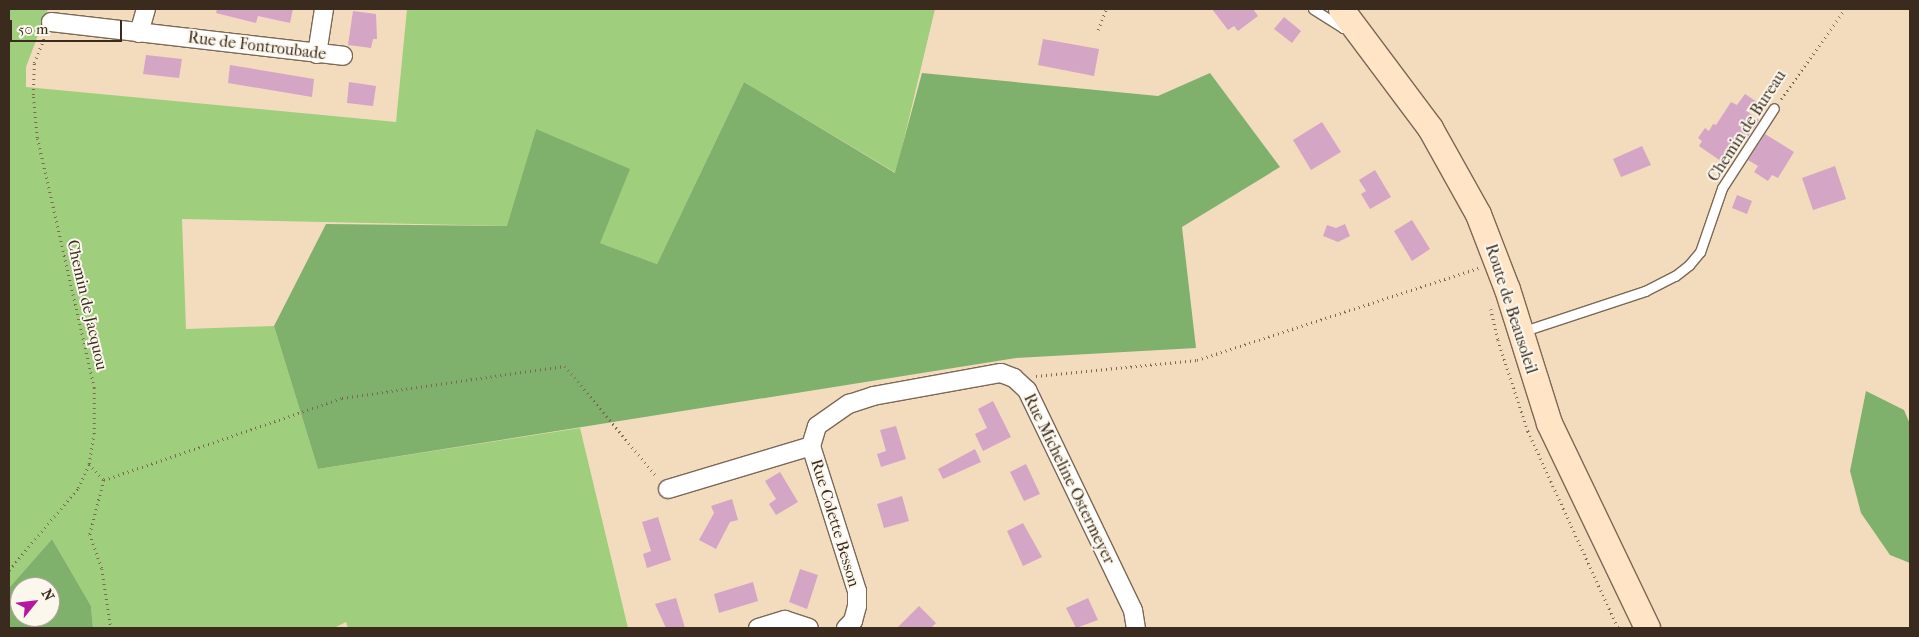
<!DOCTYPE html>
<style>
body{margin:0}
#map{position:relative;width:1919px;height:637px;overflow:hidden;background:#f2dcbd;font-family:"IM FELL French Canon",serif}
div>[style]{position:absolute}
.green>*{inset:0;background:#9fce7c}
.forest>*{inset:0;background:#7fb16c}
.building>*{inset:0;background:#d5a5c5}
.path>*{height:2.5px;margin-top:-1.25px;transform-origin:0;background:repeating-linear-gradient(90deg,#7b6856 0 1px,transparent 0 5px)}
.roads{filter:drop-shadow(1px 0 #7b6856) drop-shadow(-1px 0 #7b6856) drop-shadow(0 1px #7b6856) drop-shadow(0 -1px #7b6856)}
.lane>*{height:9px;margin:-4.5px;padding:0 4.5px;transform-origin:4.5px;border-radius:4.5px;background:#fff}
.street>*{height:18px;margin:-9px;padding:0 9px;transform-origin:9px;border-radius:9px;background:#fff}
.secondary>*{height:25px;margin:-12.5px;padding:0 12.5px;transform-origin:12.5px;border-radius:12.5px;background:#ffe4c6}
span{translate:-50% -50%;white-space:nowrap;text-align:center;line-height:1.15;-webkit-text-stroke:4px #fbf7ec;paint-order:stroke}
.street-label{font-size:16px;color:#3b2a1e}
.frame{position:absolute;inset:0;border:10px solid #3b2a1e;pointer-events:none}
.north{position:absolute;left:10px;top:577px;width:50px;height:50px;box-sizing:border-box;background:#fbf7ec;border:1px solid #aea59a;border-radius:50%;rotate:61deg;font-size:14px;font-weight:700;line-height:20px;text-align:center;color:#3b2a1e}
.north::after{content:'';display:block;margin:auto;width:18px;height:22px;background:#b5179e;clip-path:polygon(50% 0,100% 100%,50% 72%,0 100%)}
.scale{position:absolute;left:10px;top:20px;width:112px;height:22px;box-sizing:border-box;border:2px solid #3b2a1e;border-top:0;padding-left:6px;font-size:15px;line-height:18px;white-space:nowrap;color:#3b2a1e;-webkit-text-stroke:4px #fbf7ec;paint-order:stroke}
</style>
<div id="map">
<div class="green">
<i style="clip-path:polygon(9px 9px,48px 9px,26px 67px,26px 87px,396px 122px,407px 9px,935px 9px,896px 173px,744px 82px,657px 264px,600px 243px,536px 129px,508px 226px,182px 219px,186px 329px,274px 326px,318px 469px,580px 428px,628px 628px,348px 628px,346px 622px,334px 628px,93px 628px,91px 606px,52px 539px,9px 588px)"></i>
</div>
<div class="forest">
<i style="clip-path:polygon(922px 73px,1158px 96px,1210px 73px,1280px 167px,1182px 227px,1196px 348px,1016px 358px,318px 469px,274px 326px,326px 224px,507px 226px,536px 129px,630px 169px,600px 243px,657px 264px,744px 82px,895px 173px)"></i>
<i style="clip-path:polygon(1866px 391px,1904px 410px,1910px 424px,1910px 563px,1890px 555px,1861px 513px,1850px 471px)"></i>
<i style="clip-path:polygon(evenodd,52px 539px,91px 606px,93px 628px,9px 628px,9px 588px,52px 539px,20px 587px,50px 587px,50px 617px,20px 617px,20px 587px)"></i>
</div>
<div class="building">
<i style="clip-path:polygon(217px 9px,293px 9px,290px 23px,258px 16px,256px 23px,216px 13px)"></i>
<i style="clip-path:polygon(1212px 9px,1253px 9px,1258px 16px,1238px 31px,1234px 26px,1228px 30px)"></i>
<i style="clip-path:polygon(353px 11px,376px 14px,377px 39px,373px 39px,371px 48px,348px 45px)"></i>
<i style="clip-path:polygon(1284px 17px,1301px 31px,1292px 43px,1274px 29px)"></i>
<i style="clip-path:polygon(1043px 39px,1099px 49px,1094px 76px,1038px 65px)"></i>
<i style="clip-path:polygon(146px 55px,182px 59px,179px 78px,143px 74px)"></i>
<i style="clip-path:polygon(230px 65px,314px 79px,312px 97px,228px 83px)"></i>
<i style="clip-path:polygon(349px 82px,376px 86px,373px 106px,347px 103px)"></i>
<i style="clip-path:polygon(1745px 94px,1757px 102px,1749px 113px,1759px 120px,1728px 166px,1699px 146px,1702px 141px,1698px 138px,1705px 128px,1709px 131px,1713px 124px,1716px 125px,1731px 102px,1737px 105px)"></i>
<i style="clip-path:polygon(1322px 122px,1341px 152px,1311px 170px,1293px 140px)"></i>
<i style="clip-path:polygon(1765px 134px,1794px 152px,1778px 178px,1772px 175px,1768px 181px,1754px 172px,1758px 166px,1748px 160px)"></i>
<i style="clip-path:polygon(1642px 146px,1651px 165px,1621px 177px,1613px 159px)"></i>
<i style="clip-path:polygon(1835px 166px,1846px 199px,1813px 210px,1802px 178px)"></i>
<i style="clip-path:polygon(1375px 170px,1391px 197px,1370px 209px,1361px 194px,1366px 191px,1359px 180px)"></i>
<i style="clip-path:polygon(1737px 195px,1752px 201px,1747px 214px,1732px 208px)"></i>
<i style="clip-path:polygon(1412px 220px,1430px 249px,1412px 261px,1394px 231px)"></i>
<i style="clip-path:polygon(1345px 224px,1350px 236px,1338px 242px,1323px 236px,1327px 225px,1336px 228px)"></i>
<i style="clip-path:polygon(993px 401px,1011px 437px,983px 451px,975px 434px,987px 428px,978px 409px)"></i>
<i style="clip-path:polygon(896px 426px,906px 459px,881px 467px,877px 454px,886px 451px,880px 430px)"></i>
<i style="clip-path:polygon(975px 449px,981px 462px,943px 479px,938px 469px)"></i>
<i style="clip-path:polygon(1026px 464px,1040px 494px,1024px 501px,1010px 472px)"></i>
<i style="clip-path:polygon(780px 472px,798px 502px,776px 515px,769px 504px,776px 499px,765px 481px)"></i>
<i style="clip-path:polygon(902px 496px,909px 521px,884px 528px,877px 504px)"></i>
<i style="clip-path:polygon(732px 499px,738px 520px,730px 522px,716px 549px,699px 540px,714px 513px,711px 506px)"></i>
<i style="clip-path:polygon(658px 517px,671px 560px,647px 568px,643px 554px,651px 551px,642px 522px)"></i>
<i style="clip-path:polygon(1023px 523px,1042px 557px,1023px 566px,1007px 531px)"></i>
<i style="clip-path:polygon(800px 569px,818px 575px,807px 609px,789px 602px)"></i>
<i style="clip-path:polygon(753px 582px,758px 601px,719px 613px,714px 594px)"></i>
<i style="clip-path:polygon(676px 598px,685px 628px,666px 628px,655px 604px)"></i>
<i style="clip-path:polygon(1088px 598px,1098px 620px,1076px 628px,1066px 608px)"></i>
<i style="clip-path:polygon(919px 606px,936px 623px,931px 628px,897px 628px)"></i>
</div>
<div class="path">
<i style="left:1098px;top:30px;width:22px;rotate:-69deg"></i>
<i style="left:1781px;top:99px;width:110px;rotate:-54.6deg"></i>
<i style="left:1491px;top:309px;width:32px;rotate:77deg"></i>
<i style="left:1498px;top:340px;width:96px;rotate:71.8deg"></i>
<i style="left:1528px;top:431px;width:217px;rotate:65.4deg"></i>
<i style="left:1036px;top:376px;width:162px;rotate:-5.7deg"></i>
<i style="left:1197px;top:360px;width:296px;rotate:-18.1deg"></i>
<i style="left:89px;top:464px;width:22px;rotate:47deg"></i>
<i style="left:104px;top:480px;width:56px;rotate:104.5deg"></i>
<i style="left:90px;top:534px;width:37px;rotate:71deg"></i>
<i style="left:102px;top:569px;width:60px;rotate:81.3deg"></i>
<i style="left:104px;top:480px;width:252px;rotate:-19deg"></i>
<i style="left:342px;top:398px;width:225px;rotate:-8.2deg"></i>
<i style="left:565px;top:366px;width:144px;rotate:50.3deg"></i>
<i style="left:9px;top:570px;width:107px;rotate:-49.9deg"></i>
<i style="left:78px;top:488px;width:26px;rotate:-65deg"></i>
<i style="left:89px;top:464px;width:30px;rotate:-81deg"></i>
<i style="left:94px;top:434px;width:46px;rotate:-90deg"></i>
<i style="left:94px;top:388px;width:256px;rotate:-102.8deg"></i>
<i style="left:37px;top:138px;width:43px;rotate:-95.3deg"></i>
<i style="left:33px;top:95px;width:32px;rotate:-88deg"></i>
<i style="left:34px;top:63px;width:29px;rotate:-68deg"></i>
</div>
<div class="roads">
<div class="lane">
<i style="left:1313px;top:9px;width:36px;rotate:32deg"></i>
<i style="left:1343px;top:28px;width:4px;rotate:-45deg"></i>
<i style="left:1521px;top:332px;width:131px;rotate:-18.3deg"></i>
<i style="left:1645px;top:291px;width:34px;rotate:-27deg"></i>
<i style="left:1675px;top:276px;width:18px;rotate:-38deg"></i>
<i style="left:1689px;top:265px;width:17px;rotate:-50deg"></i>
<i style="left:1700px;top:252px;width:68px;rotate:-71deg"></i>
<i style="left:1722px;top:188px;width:95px;rotate:-57deg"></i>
</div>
<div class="street">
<i style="left:51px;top:22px;width:294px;rotate:6.6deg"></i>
<i style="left:139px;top:33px;width:25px;rotate:-74deg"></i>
<i style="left:317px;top:54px;width:46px;rotate:-81.2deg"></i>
<i style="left:668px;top:489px;width:149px;rotate:-16.7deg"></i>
<i style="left:758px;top:628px;width:28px;rotate:-17deg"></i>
<i style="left:785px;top:620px;width:25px;rotate:18deg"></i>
<i style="left:846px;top:628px;width:10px;rotate:-45deg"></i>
<i style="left:853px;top:621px;width:16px;rotate:-75deg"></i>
<i style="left:857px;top:606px;width:15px;rotate:-90deg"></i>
<i style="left:857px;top:591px;width:152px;rotate:-107.6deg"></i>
<i style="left:811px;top:446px;width:21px;rotate:-73deg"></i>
<i style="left:817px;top:426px;width:39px;rotate:-35deg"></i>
<i style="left:849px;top:404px;width:25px;rotate:-18deg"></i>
<i style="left:873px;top:396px;width:130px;rotate:-10.2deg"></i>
<i style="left:1001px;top:373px;width:14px;rotate:21deg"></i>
<i style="left:1014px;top:378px;width:18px;rotate:43deg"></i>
<i style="left:1027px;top:390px;width:244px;rotate:64.3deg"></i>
<i style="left:1133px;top:610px;width:18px;rotate:81deg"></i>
</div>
<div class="secondary">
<i style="left:1341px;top:9px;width:149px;rotate:53.2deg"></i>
<i style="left:1430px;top:128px;width:98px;rotate:60.8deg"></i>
<i style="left:1478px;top:214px;width:80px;rotate:68.9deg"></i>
<i style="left:1507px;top:289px;width:140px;rotate:72.6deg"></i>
<i style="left:1549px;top:423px;width:227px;rotate:64.4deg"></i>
</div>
</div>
<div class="street-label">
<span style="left:257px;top:46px;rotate:7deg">Rue de Fontroubade</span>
<span style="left:1747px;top:126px;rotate:-57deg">Chemin de Bureau</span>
<span style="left:87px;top:305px;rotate:77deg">Chemin de Jacquou</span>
<span style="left:1511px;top:309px;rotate:72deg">Route de Beausoleil</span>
<span style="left:1069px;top:479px;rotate:64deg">Rue Micheline Ostermeyer</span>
<span style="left:835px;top:523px;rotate:73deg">Rue Colette Besson</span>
</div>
<div class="frame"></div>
<div class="north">N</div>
<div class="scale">50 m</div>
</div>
